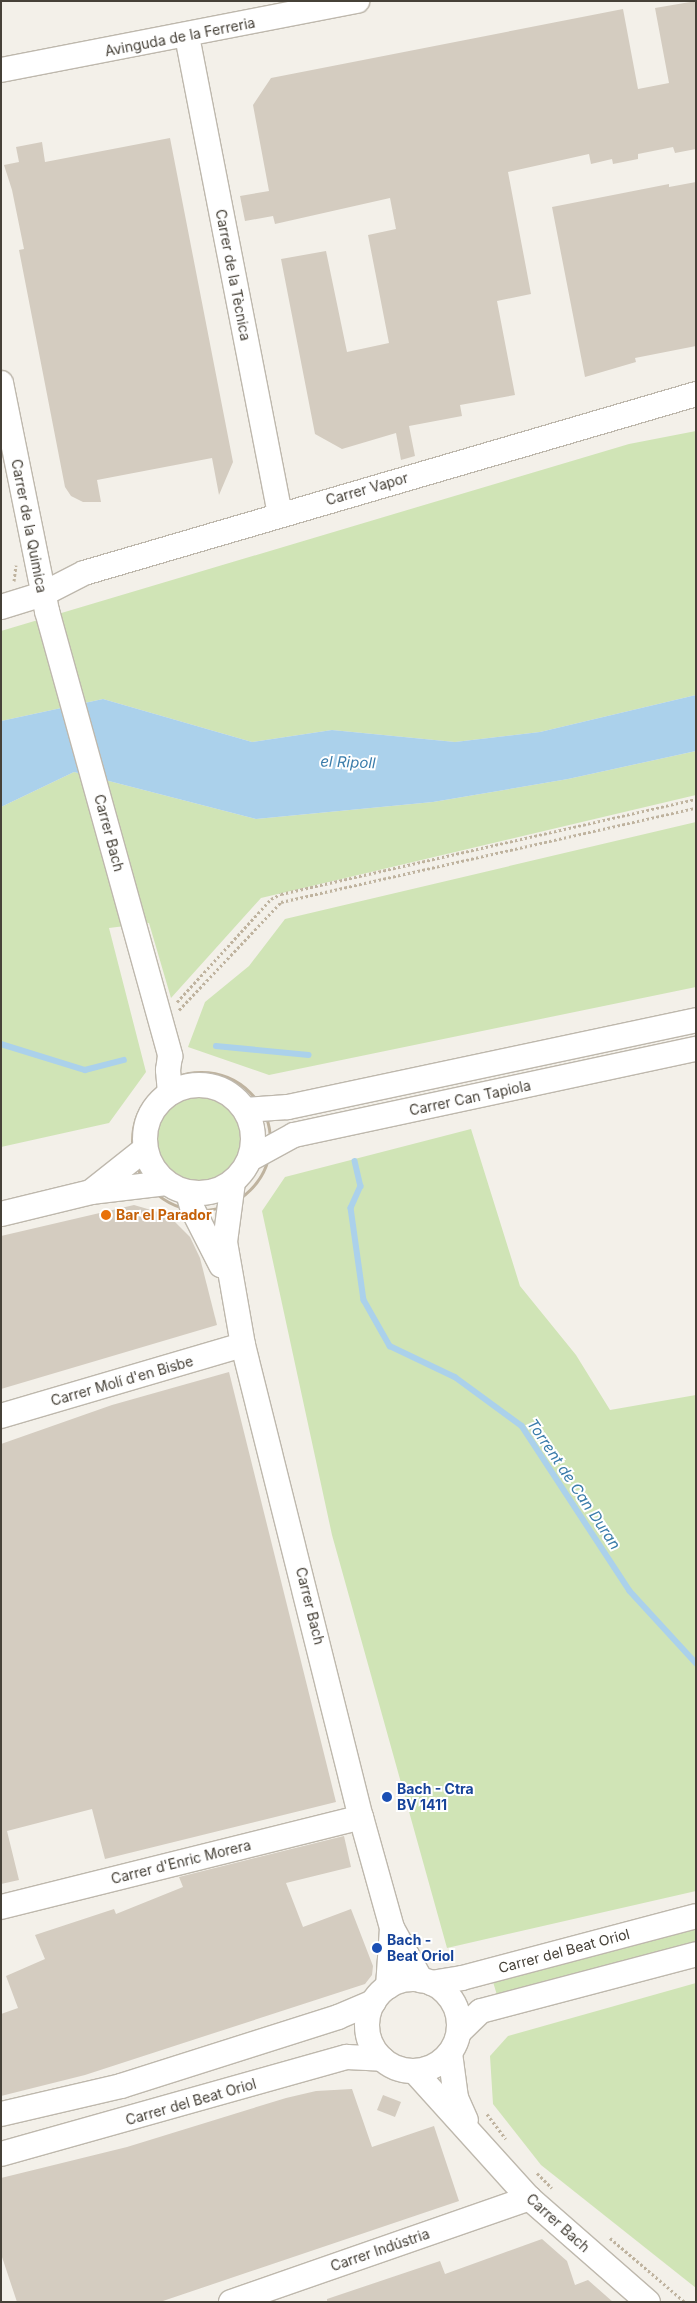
<!DOCTYPE html>
<meta charset="utf-8">
<style>
body{margin:0}
#map{position:relative;width:697px;height:2303px;overflow:hidden;background:#f3f0e9;font-family:Inter,sans-serif}
div>[style]{position:absolute}
.green>*{inset:0;background:#d0e4b6}
.round{border-radius:50%}
.water>*{inset:0;background:#abd1eb}
.stream>*{height:5.5px;margin:-2.75px;padding:0 2.75px;transform-origin:2.75px;border-radius:2.75px;background:#abd1eb}
.building>*{inset:0;background:#d4ccc0}
.path>*{height:3px;margin-top:-1.5px;transform-origin:0;background:repeating-linear-gradient(90deg,#bfb39f 0 2.5px,transparent 0 5px)}
.path>.ring{margin:-1.5px;padding:0;box-sizing:content-box;background:none;border:3px solid #bfb39f;border-radius:50%}
.roads{filter:drop-shadow(1px 0 #beb8ad) drop-shadow(-1px 0 #beb8ad) drop-shadow(0 1px #beb8ad) drop-shadow(0 -1px #beb8ad)}
.minor>*{height:24px;margin:-12px;padding:0 12px;transform-origin:12px;border-radius:12px;background:#fff}
.minor>.ring{margin:-12px;padding:0;box-sizing:content-box;background:none;border:24px solid #fff;border-radius:50%}
.dots>*{width:14px;height:14px;translate:-50% -50%;box-sizing:border-box;border:2px solid #fff;border-radius:50%}
span{translate:-50% -50%;white-space:nowrap;text-align:center;line-height:1.15;-webkit-text-stroke:4px #fff;paint-order:stroke}
.street-label{font-size:14px;color:#464138}
.food-label{font-size:14px;color:#c56008;font-weight:700}
.left{translate:0 -50%;text-align:left}
.transit-label{font-size:14px;color:#164399;font-weight:700}
.water-label{font-size:15px;color:#3a7caa;font-style:italic}
.frame{position:absolute;inset:0;border:2px solid #464138;pointer-events:none}
</style>
<div id="map">
<div class="green">
<i style="clip-path:polygon(696px 431px,696px 695px,540px 732px,455px 742px,332px 730px,252px 742px,103px 699px,1px 721px,1px 631px,629px 444px)"></i>
<i style="clip-path:polygon(696px 751px,696px 795px,261px 898px,171px 998px,149px 923px,109px 928px,146px 1072px,109px 1123px,1px 1147px,1px 807px,74px 772px,256px 819px,433px 802px,568px 779px)"></i>
<i style="clip-path:polygon(696px 822px,696px 987px,269px 1075px,188px 1047px,205px 1002px,249px 966px,285px 919px)"></i>
<i class="round" style="left:156px;top:1096px;width:88px;height:88px"></i>
<i style="clip-path:polygon(471px 1129px,520px 1286px,576px 1355px,610px 1410px,696px 1395px,696px 1891px,447px 1948px,332px 1535px,262px 1211px,285px 1177px)"></i>
<i style="clip-path:polygon(696px 1928px,696px 1942px,497px 1995px,493px 1982px)"></i>
<i style="clip-path:polygon(696px 1983px,696px 2288px,541px 2165px,493px 2104px,490px 2056px,508px 2036px)"></i>
</div>
<div class="water">
<i style="clip-path:polygon(696px 695px,696px 751px,568px 779px,433px 802px,256px 819px,74px 772px,1px 807px,1px 721px,103px 699px,252px 742px,332px 730px,455px 742px,540px 732px)"></i>
</div>
<div class="stream">
<i style="left:1px;top:1044px;width:88px;rotate:17.2deg"></i>
<i style="left:85px;top:1070px;width:40px;rotate:-14.4deg"></i>
<i style="left:216px;top:1046px;width:93px;rotate:5.5deg"></i>
<i style="left:355px;top:1161px;width:26px;rotate:77deg"></i>
<i style="left:361px;top:1186px;width:24px;rotate:114deg"></i>
<i style="left:351px;top:1208px;width:93px;rotate:82deg"></i>
<i style="left:364px;top:1300px;width:53px;rotate:60.5deg"></i>
<i style="left:390px;top:1346px;width:72px;rotate:25.5deg"></i>
<i style="left:455px;top:1377px;width:83px;rotate:36.2deg"></i>
<i style="left:522px;top:1426px;width:197px;rotate:56.8deg"></i>
<i style="left:630px;top:1591px;width:98px;rotate:47.5deg"></i>
</div>
<div class="building">
<i style="clip-path:polygon(696px 1px,696px 149px,675px 153px,673px 147px,638px 154px,638px 159px,613px 164px,612px 159px,591px 164px,589px 154px,508px 172px,531px 294px,497px 301px,515px 395px,460px 405px,462px 416px,409px 426px,415px 456px,401px 460px,396px 433px,342px 449px,315px 434px,281px 259px,326px 251px,347px 352px,389px 343px,368px 235px,396px 229px,390px 198px,275px 224px,273px 216px,245px 221px,240px 196px,269px 191px,253px 105px,271px 78px,623px 9px,638px 89px,669px 83px,655px 8px)"></i>
<i style="clip-path:polygon(170px 138px,233px 462px,219px 495px,212px 458px,97px 480px,101px 502px,83px 502px,71px 496px,65px 487px,19px 250px,24px 249px,12px 190px,4px 165px,19px 162px,16px 147px,42px 142px,45px 162px)"></i>
<i style="clip-path:polygon(696px 182px,696px 346px,635px 358px,636px 362px,585px 377px,552px 207px,669px 184px,669px 187px)"></i>
<i style="clip-path:polygon(134px 1205px,168px 1215px,190px 1237px,200px 1258px,217px 1325px,1px 1389px,1px 1236px)"></i>
<i style="clip-path:polygon(229px 1372px,336px 1802px,105px 1859px,92px 1809px,7px 1831px,19px 1880px,1px 1884px,1px 1444px,112px 1405px)"></i>
<i style="clip-path:polygon(344px 1836px,351px 1867px,286px 1883px,303px 1927px,351px 1909px,373px 1966px,372px 1975px,365px 1984px,85px 2075px,1px 2096px,1px 2014px,18px 2008px,6px 1976px,45px 1959px,35px 1935px,114px 1909px,116px 1914px,183px 1887px,179px 1877px)"></i>
<i style="clip-path:polygon(352px 2089px,372px 2147px,434px 2126px,459px 2201px,160px 2302px,17px 2302px,1px 2254px,1px 2178px,127px 2147px,286px 2098px,316px 2091px)"></i>
<i style="clip-path:polygon(383px 2095px,401px 2102px,395px 2117px,377px 2110px)"></i>
<i style="clip-path:polygon(542px 2239px,567px 2261px,575px 2285px,588px 2280px,613px 2302px,327px 2302px,327px 2299px,440px 2261px,445px 2274px)"></i>
</div>
<div class="path">
<i style="left:14px;top:581px;width:16px;rotate:-83deg"></i>
<i style="left:177px;top:1002px;width:139px;rotate:-47.6deg"></i>
<i style="left:271px;top:899px;width:11px;rotate:-27deg"></i>
<i style="left:281px;top:894px;width:426px;rotate:-12.9deg"></i>
<i style="left:179px;top:1010px;width:149px;rotate:-46.6deg"></i>
<i style="left:281px;top:902px;width:426px;rotate:-12.8deg"></i>
<i class="ring" style="left:132px;top:1072px;width:135px;height:135px"></i>
<i style="left:487px;top:2114px;width:31px;rotate:53deg"></i>
<i style="left:537px;top:2173px;width:21px;rotate:45deg"></i>
<i style="left:610px;top:2238px;width:99px;rotate:40.5deg"></i>
</div>
<div class="roads">
<div class="minor">
<i style="left:187px;top:36px;width:488px;rotate:79deg"></i>
<i style="left:1px;top:70px;width:363px;rotate:-11deg"></i>
<i style="left:1px;top:383px;width:233px;rotate:78.6deg"></i>
<i style="left:47px;top:611px;width:462px;rotate:74.5deg"></i>
<i style="left:170px;top:1056px;width:14px;rotate:98deg"></i>
<i style="left:168px;top:1070px;width:23px;rotate:85deg"></i>
<i style="left:1px;top:607px;width:44px;rotate:-17.2deg"></i>
<i style="left:43px;top:594px;width:46px;rotate:-27.1deg"></i>
<i style="left:84px;top:573px;width:638px;rotate:-16.3deg"></i>
<i class="ring" style="left:145px;top:1085px;width:84px;height:84px"></i>
<i style="left:245px;top:1110px;width:43px;rotate:-4deg"></i>
<i style="left:288px;top:1107px;width:417px;rotate:-12deg"></i>
<i style="left:250px;top:1159px;width:50px;rotate:-28.6deg"></i>
<i style="left:294px;top:1135px;width:411px;rotate:-12.1deg"></i>
<i style="left:233px;top:1182px;width:61px;rotate:97.6deg"></i>
<i style="left:225px;top:1242px;width:105px;rotate:80.1deg"></i>
<i style="left:243px;top:1345px;width:487px;rotate:76deg"></i>
<i style="left:361px;top:1817px;width:115px;rotate:74.4deg"></i>
<i style="left:392px;top:1928px;width:60px;rotate:60.9deg"></i>
<i style="left:92px;top:1191px;width:68px;rotate:-38.4deg"></i>
<i style="left:188px;top:1193px;width:18px;rotate:74deg"></i>
<i style="left:193px;top:1210px;width:62px;rotate:63deg"></i>
<i style="left:1px;top:1214px;width:93px;rotate:-13.7deg"></i>
<i style="left:91px;top:1192px;width:76px;rotate:-6.8deg"></i>
<i style="left:1px;top:1416px;width:252px;rotate:-16.4deg"></i>
<i style="left:1px;top:1907px;width:371px;rotate:-14deg"></i>
<i class="ring" style="left:367px;top:1979px;width:68px;height:68px"></i>
<i style="left:431px;top:1983px;width:31px;rotate:-9deg"></i>
<i style="left:462px;top:1978px;width:242px;rotate:-14.8deg"></i>
<i style="left:388px;top:1987px;width:59px;rotate:-86.1deg"></i>
<i style="left:459px;top:2032px;width:30px;rotate:-44deg"></i>
<i style="left:481px;top:2011px;width:222px;rotate:-14.8deg"></i>
<i style="left:450px;top:2053px;width:45px;rotate:82.4deg"></i>
<i style="left:456px;top:2098px;width:24px;rotate:66deg"></i>
<i style="left:415px;top:2072px;width:170px;rotate:47.9deg"></i>
<i style="left:529px;top:2198px;width:158px;rotate:41.2deg"></i>
<i style="left:1px;top:2114px;width:123px;rotate:-13.1deg"></i>
<i style="left:121px;top:2086px;width:228px;rotate:-17.6deg"></i>
<i style="left:338px;top:2017px;width:39px;rotate:-23deg"></i>
<i style="left:1px;top:2154px;width:359px;rotate:-15.7deg"></i>
<i style="left:347px;top:2057px;width:35px;rotate:3deg"></i>
<i style="left:231px;top:2302px;width:316px;rotate:-19.2deg"></i>
</div>
</div>
<div class="dots">
<i style="left:106px;top:1215px;background:#e8710a"></i>
<i style="left:387px;top:1797px;background:#1a4fb4"></i>
<i style="left:377px;top:1948px;background:#1a4fb4"></i>
</div>
<div class="street-label">
<span style="left:180px;top:37px;rotate:-11deg">Avinguda de la Ferreria</span>
<span style="left:233px;top:275px;rotate:79deg">Carrer de la Tècnica</span>
<span style="left:367px;top:489px;rotate:-16deg">Carrer Vapor</span>
<span style="left:29px;top:526px;rotate:79deg">Carrer de la Quimica</span>
<span style="left:109px;top:833px;rotate:75deg">Carrer Bach</span>
<span style="left:470px;top:1098px;rotate:-12deg">Carrer Can Tapiola</span>
<span style="left:122px;top:1381px;rotate:-16deg">Carrer Molí d'en Bisbe</span>
<span style="left:310px;top:1606px;rotate:76deg">Carrer Bach</span>
<span style="left:181px;top:1862px;rotate:-14deg">Carrer d'Enric Morera</span>
<span style="left:564px;top:1951px;rotate:-15deg">Carrer del Beat Oriol</span>
<span style="left:191px;top:2102px;rotate:-16deg">Carrer del Beat Oriol</span>
<span style="left:558px;top:2223px;rotate:42deg">Carrer Bach</span>
<span style="left:380px;top:2250px;rotate:-19deg">Carrer Indústria</span>
</div>
<div class="food-label">
<span class="left" style="left:116px;top:1215px">Bar el Parador</span>
</div>
<div class="transit-label">
<span class="left" style="left:397px;top:1797px">Bach - Ctra<br>BV 1411</span>
<span class="left" style="left:387px;top:1948px">Bach -<br>Beat Oriol</span>
</div>
<div class="water-label">
<span style="left:348px;top:762px;rotate:2deg">el Ripoll</span>
<span style="left:574px;top:1484px;rotate:56deg">Torrent de Can Duran</span>
</div>
<div class="frame"></div>
</div>
